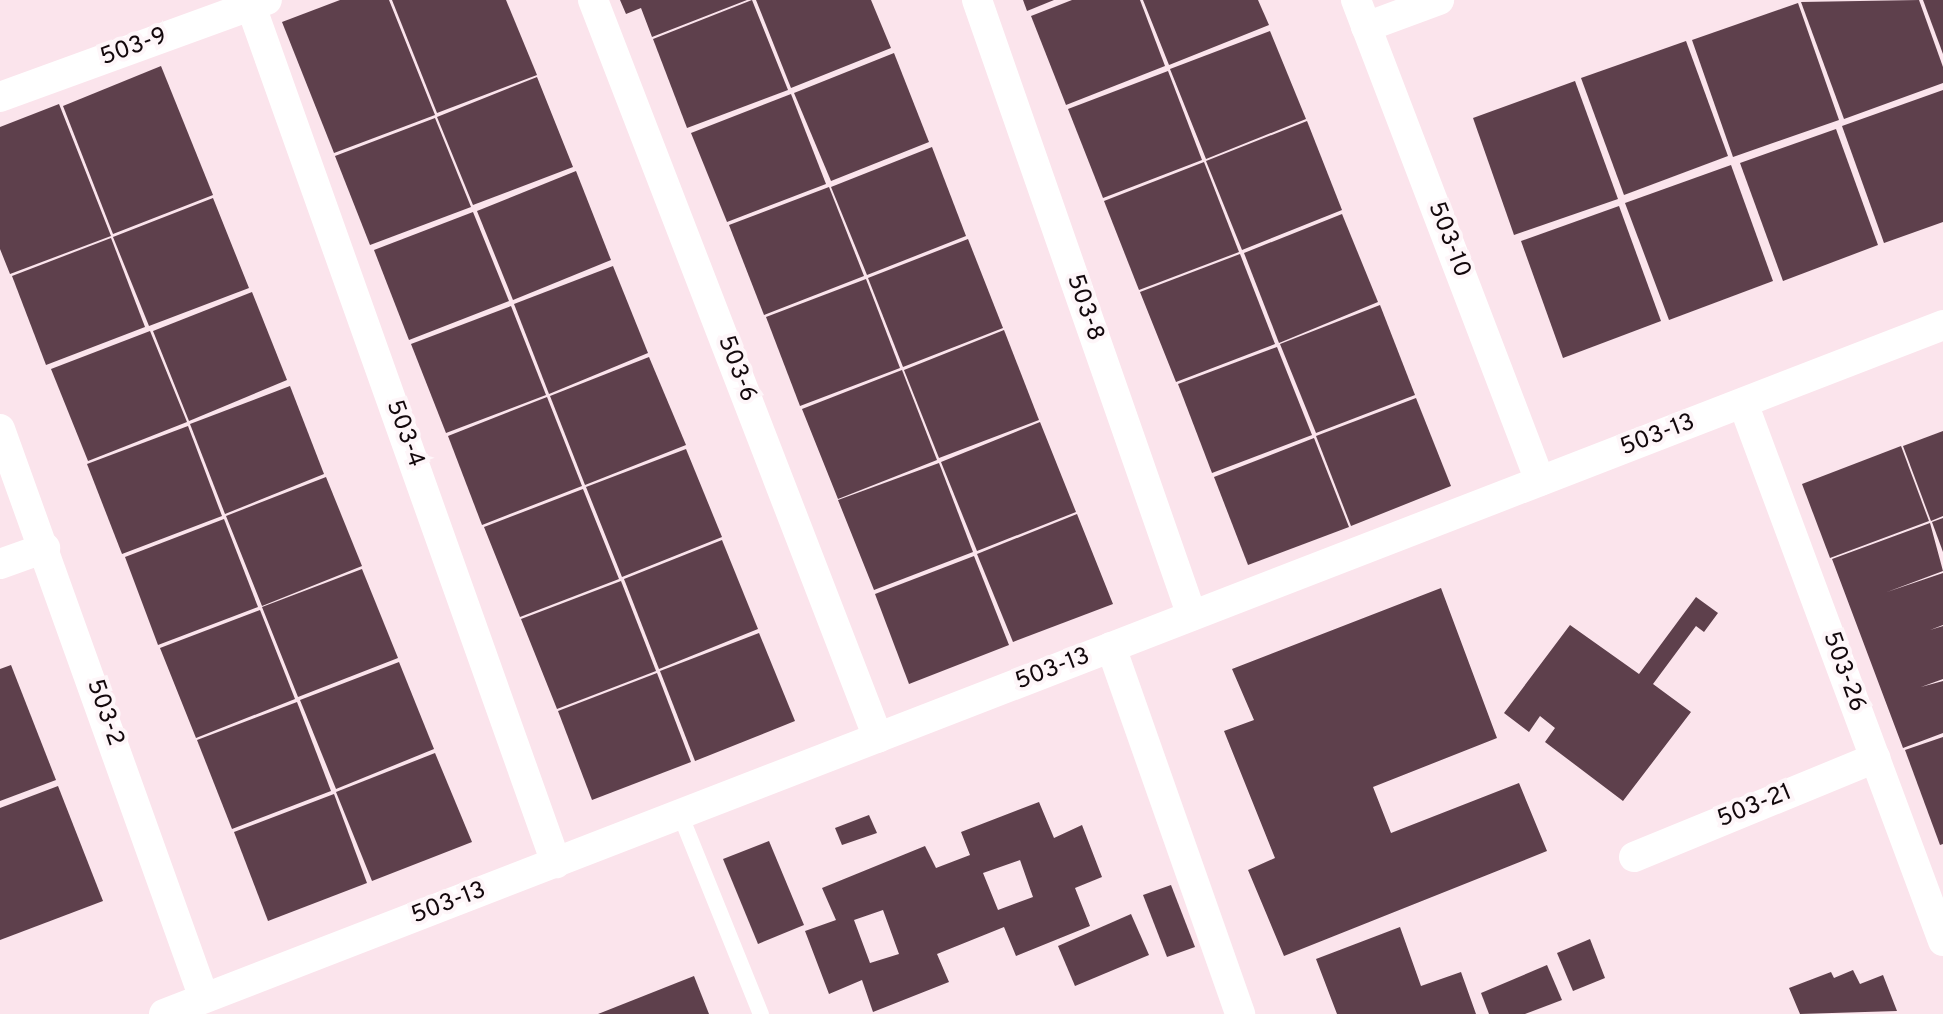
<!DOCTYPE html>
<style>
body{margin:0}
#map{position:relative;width:1943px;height:1014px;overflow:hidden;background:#fbe4ec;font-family:Overpass,sans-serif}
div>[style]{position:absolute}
.building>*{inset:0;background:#5e404c}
.lane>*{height:16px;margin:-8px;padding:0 8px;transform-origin:8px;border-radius:8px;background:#fff}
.street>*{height:30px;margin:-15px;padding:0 15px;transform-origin:15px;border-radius:15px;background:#fff}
span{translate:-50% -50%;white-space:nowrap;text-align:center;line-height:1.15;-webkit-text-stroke:8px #fef6f9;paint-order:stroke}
.street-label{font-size:24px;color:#13080c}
</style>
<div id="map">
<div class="building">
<i style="clip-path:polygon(340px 0,389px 0,435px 115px,334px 153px,282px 22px)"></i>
<i style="clip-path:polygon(392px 0,506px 0,537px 75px,437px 113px)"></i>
<i style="clip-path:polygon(620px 0,747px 0,652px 37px,641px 8px,626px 14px)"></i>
<i style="clip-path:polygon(752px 0,788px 90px,687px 128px,653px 39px)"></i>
<i style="clip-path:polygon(756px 0,871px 0,891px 48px,791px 88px)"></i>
<i style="clip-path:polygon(1023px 0,1054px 0,1027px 11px)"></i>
<i style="clip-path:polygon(1072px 0,1140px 0,1165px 66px,1066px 105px,1031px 16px)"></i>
<i style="clip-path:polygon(1143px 0,1258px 0,1269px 25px,1169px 65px)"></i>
<i style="clip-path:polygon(1919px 0,1943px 67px,1943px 83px,1844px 119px,1801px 2px)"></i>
<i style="clip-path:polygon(1923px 0,1943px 0,1943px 54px)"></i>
<i style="clip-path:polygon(1798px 3px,1839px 120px,1733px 157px,1692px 40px)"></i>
<i style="clip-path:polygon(1270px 31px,1306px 119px,1206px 159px,1170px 69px)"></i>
<i style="clip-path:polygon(1686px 41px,1728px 156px,1624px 195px,1581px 78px)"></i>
<i style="clip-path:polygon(894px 53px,929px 142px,831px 181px,794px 93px)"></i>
<i style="clip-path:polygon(161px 66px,213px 195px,113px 234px,63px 106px)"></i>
<i style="clip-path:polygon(1168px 71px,1202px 160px,1103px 198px,1068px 109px)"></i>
<i style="clip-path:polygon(537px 77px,573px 167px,473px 205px,437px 117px)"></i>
<i style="clip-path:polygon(1575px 81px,1618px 199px,1514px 235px,1473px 118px)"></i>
<i style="clip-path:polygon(1943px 90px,1943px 222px,1884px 243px,1842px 126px)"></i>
<i style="clip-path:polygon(791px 94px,826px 184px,727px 222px,691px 133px)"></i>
<i style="clip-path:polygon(59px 104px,111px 236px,10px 274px,0 249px,0 127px)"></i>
<i style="clip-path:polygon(435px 118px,471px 207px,370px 245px,335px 156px)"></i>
<i style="clip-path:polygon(1307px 121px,1342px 210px,1242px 250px,1206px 161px)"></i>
<i style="clip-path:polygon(1836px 129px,1878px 245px,1783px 281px,1740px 163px)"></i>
<i style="clip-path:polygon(932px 147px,966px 236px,867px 275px,831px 187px)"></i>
<i style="clip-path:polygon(1204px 162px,1239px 252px,1139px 290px,1104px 201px)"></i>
<i style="clip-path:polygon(1731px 165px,1773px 281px,1669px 320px,1625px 203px)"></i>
<i style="clip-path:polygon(576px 171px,611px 260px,513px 300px,477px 211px)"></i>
<i style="clip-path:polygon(829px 187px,864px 276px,764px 315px,729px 225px)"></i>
<i style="clip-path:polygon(213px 198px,249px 288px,149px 326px,113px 237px)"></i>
<i style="clip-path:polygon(1619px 206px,1661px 321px,1563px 358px,1521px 241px)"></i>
<i style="clip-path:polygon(473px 212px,509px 301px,409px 340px,374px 250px)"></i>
<i style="clip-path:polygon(1342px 214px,1378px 302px,1279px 343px,1244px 253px)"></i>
<i style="clip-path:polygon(111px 238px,145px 327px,46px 365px,12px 276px)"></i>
<i style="clip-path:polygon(968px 239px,1003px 328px,903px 367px,868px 278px)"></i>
<i style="clip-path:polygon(1240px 254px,1275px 344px,1176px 382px,1140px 292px)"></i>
<i style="clip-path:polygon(613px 266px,648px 353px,549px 394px,514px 304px)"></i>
<i style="clip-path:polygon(866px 279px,900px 368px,800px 406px,766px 317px)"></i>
<i style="clip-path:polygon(252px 292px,287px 380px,189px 421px,153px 331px)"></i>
<i style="clip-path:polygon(1380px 305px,1415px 395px,1316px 433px,1280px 344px)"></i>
<i style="clip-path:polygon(511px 306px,546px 395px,446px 433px,411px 344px)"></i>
<i style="clip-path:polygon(1004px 330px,1039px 420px,939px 458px,904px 370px)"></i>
<i style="clip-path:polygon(150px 331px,187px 422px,88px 461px,51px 369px)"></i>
<i style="clip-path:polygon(1277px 347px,1312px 435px,1212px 473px,1178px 384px)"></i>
<i style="clip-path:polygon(649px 357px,686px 445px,585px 485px,550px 396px)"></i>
<i style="clip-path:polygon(902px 370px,937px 460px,838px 499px,802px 409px)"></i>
<i style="clip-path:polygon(290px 386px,324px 474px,225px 514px,190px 424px)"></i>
<i style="clip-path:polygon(547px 397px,582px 486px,482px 525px,448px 436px)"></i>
<i style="clip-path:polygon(1416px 398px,1451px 486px,1351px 526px,1316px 436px)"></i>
<i style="clip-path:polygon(1040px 422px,1076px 512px,977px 551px,941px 462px)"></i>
<i style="clip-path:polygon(188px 426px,222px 516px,122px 554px,87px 464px)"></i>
<i style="clip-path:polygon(1943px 431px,1943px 516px,1931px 521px,1903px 446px)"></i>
<i style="clip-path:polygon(1314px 438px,1349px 527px,1248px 565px,1214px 477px)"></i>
<i style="clip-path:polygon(1901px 446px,1929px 521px,1830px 558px,1802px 484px)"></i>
<i style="clip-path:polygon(686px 449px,722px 537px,622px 577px,586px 487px)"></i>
<i style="clip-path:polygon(939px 463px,973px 552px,874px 590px,838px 500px)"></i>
<i style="clip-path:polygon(326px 477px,362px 566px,262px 606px,226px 516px)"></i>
<i style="clip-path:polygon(583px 489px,619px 579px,520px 617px,484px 527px)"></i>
<i style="clip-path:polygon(1077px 514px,1113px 604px,1013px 642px,977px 554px)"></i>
<i style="clip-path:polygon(1943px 518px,1943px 552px,1932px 522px)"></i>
<i style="clip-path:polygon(224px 519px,258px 607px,158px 645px,125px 557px)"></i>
<i style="clip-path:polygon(1930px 523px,1943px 571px,1887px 592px,1943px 573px,1943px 625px,1930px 630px,1943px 626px,1943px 679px,1921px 687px,1943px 681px,1943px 733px,1903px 748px,1832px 559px)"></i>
<i style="clip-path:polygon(722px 540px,758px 629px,659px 669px,624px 579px)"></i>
<i style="clip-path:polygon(974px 556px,1009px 645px,909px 684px,875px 594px)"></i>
<i style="clip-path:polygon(362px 569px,398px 658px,298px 697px,262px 607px)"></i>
<i style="clip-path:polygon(621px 581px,656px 671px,557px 709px,521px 619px)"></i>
<i style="clip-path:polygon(1441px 588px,1497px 738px,1373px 787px,1391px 833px,1519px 783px,1547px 851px,1284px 956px,1248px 870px,1275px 858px,1224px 731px,1254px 720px,1232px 669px)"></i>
<i style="clip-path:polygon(1696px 597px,1718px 613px,1704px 632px,1696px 626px,1653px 684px,1691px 712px,1623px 801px,1545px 742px,1555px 728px,1540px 716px,1529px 732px,1504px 713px,1570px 625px,1639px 674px)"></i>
<i style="clip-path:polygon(260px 610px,295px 699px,196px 738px,160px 648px)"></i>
<i style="clip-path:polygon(759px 633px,795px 721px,695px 761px,660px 671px)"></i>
<i style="clip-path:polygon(399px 662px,434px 749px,336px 789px,300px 700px)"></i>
<i style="clip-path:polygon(11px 665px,56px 780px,0 801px,0 669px)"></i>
<i style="clip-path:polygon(657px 673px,691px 762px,592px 800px,558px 711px)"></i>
<i style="clip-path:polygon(297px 702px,331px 791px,232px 829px,197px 740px)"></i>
<i style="clip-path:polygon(1943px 737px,1943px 844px,1940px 845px,1905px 750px)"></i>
<i style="clip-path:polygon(435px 753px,472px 842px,372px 881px,336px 792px)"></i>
<i style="clip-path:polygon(58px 786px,103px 901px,0 940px,0 808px)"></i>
<i style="clip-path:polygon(334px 794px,367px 883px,268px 921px,234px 832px)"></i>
<i style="clip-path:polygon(evenodd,1039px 802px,1054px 838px,1082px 825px,1102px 877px,1075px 888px,1090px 926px,1016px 956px,1004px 927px,937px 954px,949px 982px,873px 1012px,862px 980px,829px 994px,805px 931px,836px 920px,822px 888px,925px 846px,936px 868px,970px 855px,961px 832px,1039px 802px,1020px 860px,1033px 897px,998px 910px,983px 873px,1020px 860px,1039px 802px,883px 910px,899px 954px,870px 963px,854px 920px,883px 910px)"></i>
<i style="clip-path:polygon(869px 815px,877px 833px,842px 845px,835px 828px)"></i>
<i style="clip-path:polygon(769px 841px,804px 925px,758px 944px,723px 859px)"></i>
<i style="clip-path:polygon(1171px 885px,1195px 947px,1167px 957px,1143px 895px)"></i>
<i style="clip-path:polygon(1131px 914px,1149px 955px,1075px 986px,1058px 946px)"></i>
<i style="clip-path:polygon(1400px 927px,1421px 986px,1461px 972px,1476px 1014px,1337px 1014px,1316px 959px)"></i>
<i style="clip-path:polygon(1590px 939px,1605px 978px,1573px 991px,1557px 953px)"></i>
<i style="clip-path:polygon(1547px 965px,1562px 1000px,1525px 1014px,1489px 1014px,1481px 993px)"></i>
<i style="clip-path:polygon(1853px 970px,1860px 984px,1883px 975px,1897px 1011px,1800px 1014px,1789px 988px,1831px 972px,1834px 978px)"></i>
<i style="clip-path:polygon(694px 976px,709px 1014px,598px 1014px)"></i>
</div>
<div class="lane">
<i style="left:680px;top:814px;width:216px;rotate:68deg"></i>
</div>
<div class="street">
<i style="left:593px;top:0;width:791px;rotate:68.88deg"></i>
<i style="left:977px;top:0;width:652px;rotate:70.76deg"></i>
<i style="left:1356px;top:0;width:515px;rotate:69.07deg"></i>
<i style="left:251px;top:6px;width:910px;rotate:70.41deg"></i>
<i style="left:1366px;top:27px;width:78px;rotate:-20.3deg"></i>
<i style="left:0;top:97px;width:284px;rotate:-20deg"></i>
<i style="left:1743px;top:403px;width:574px;rotate:69.61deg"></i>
<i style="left:0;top:429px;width:604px;rotate:70.28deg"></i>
<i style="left:0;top:564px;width:48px;rotate:-19.6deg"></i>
<i style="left:1111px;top:647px;width:389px;rotate:70.6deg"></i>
<i style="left:1634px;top:857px;width:261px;rotate:-22.3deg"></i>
<i style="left:164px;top:1014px;width:1908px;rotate:-21.17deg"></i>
</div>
<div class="street-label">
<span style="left:134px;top:48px;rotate:-20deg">503-9</span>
<span style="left:1448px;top:240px;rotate:69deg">503-10</span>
<span style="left:1084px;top:308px;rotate:71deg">503-8</span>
<span style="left:736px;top:369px;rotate:69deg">503-6</span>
<span style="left:404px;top:434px;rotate:70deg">503-4</span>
<span style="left:1658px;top:436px;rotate:-21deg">503-13</span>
<span style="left:1053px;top:670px;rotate:-21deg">503-13</span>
<span style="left:1843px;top:672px;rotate:70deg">503-26</span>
<span style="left:104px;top:713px;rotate:71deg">503-2</span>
<span style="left:1755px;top:807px;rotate:-22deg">503-21</span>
<span style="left:449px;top:904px;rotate:-21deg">503-13</span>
</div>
</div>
